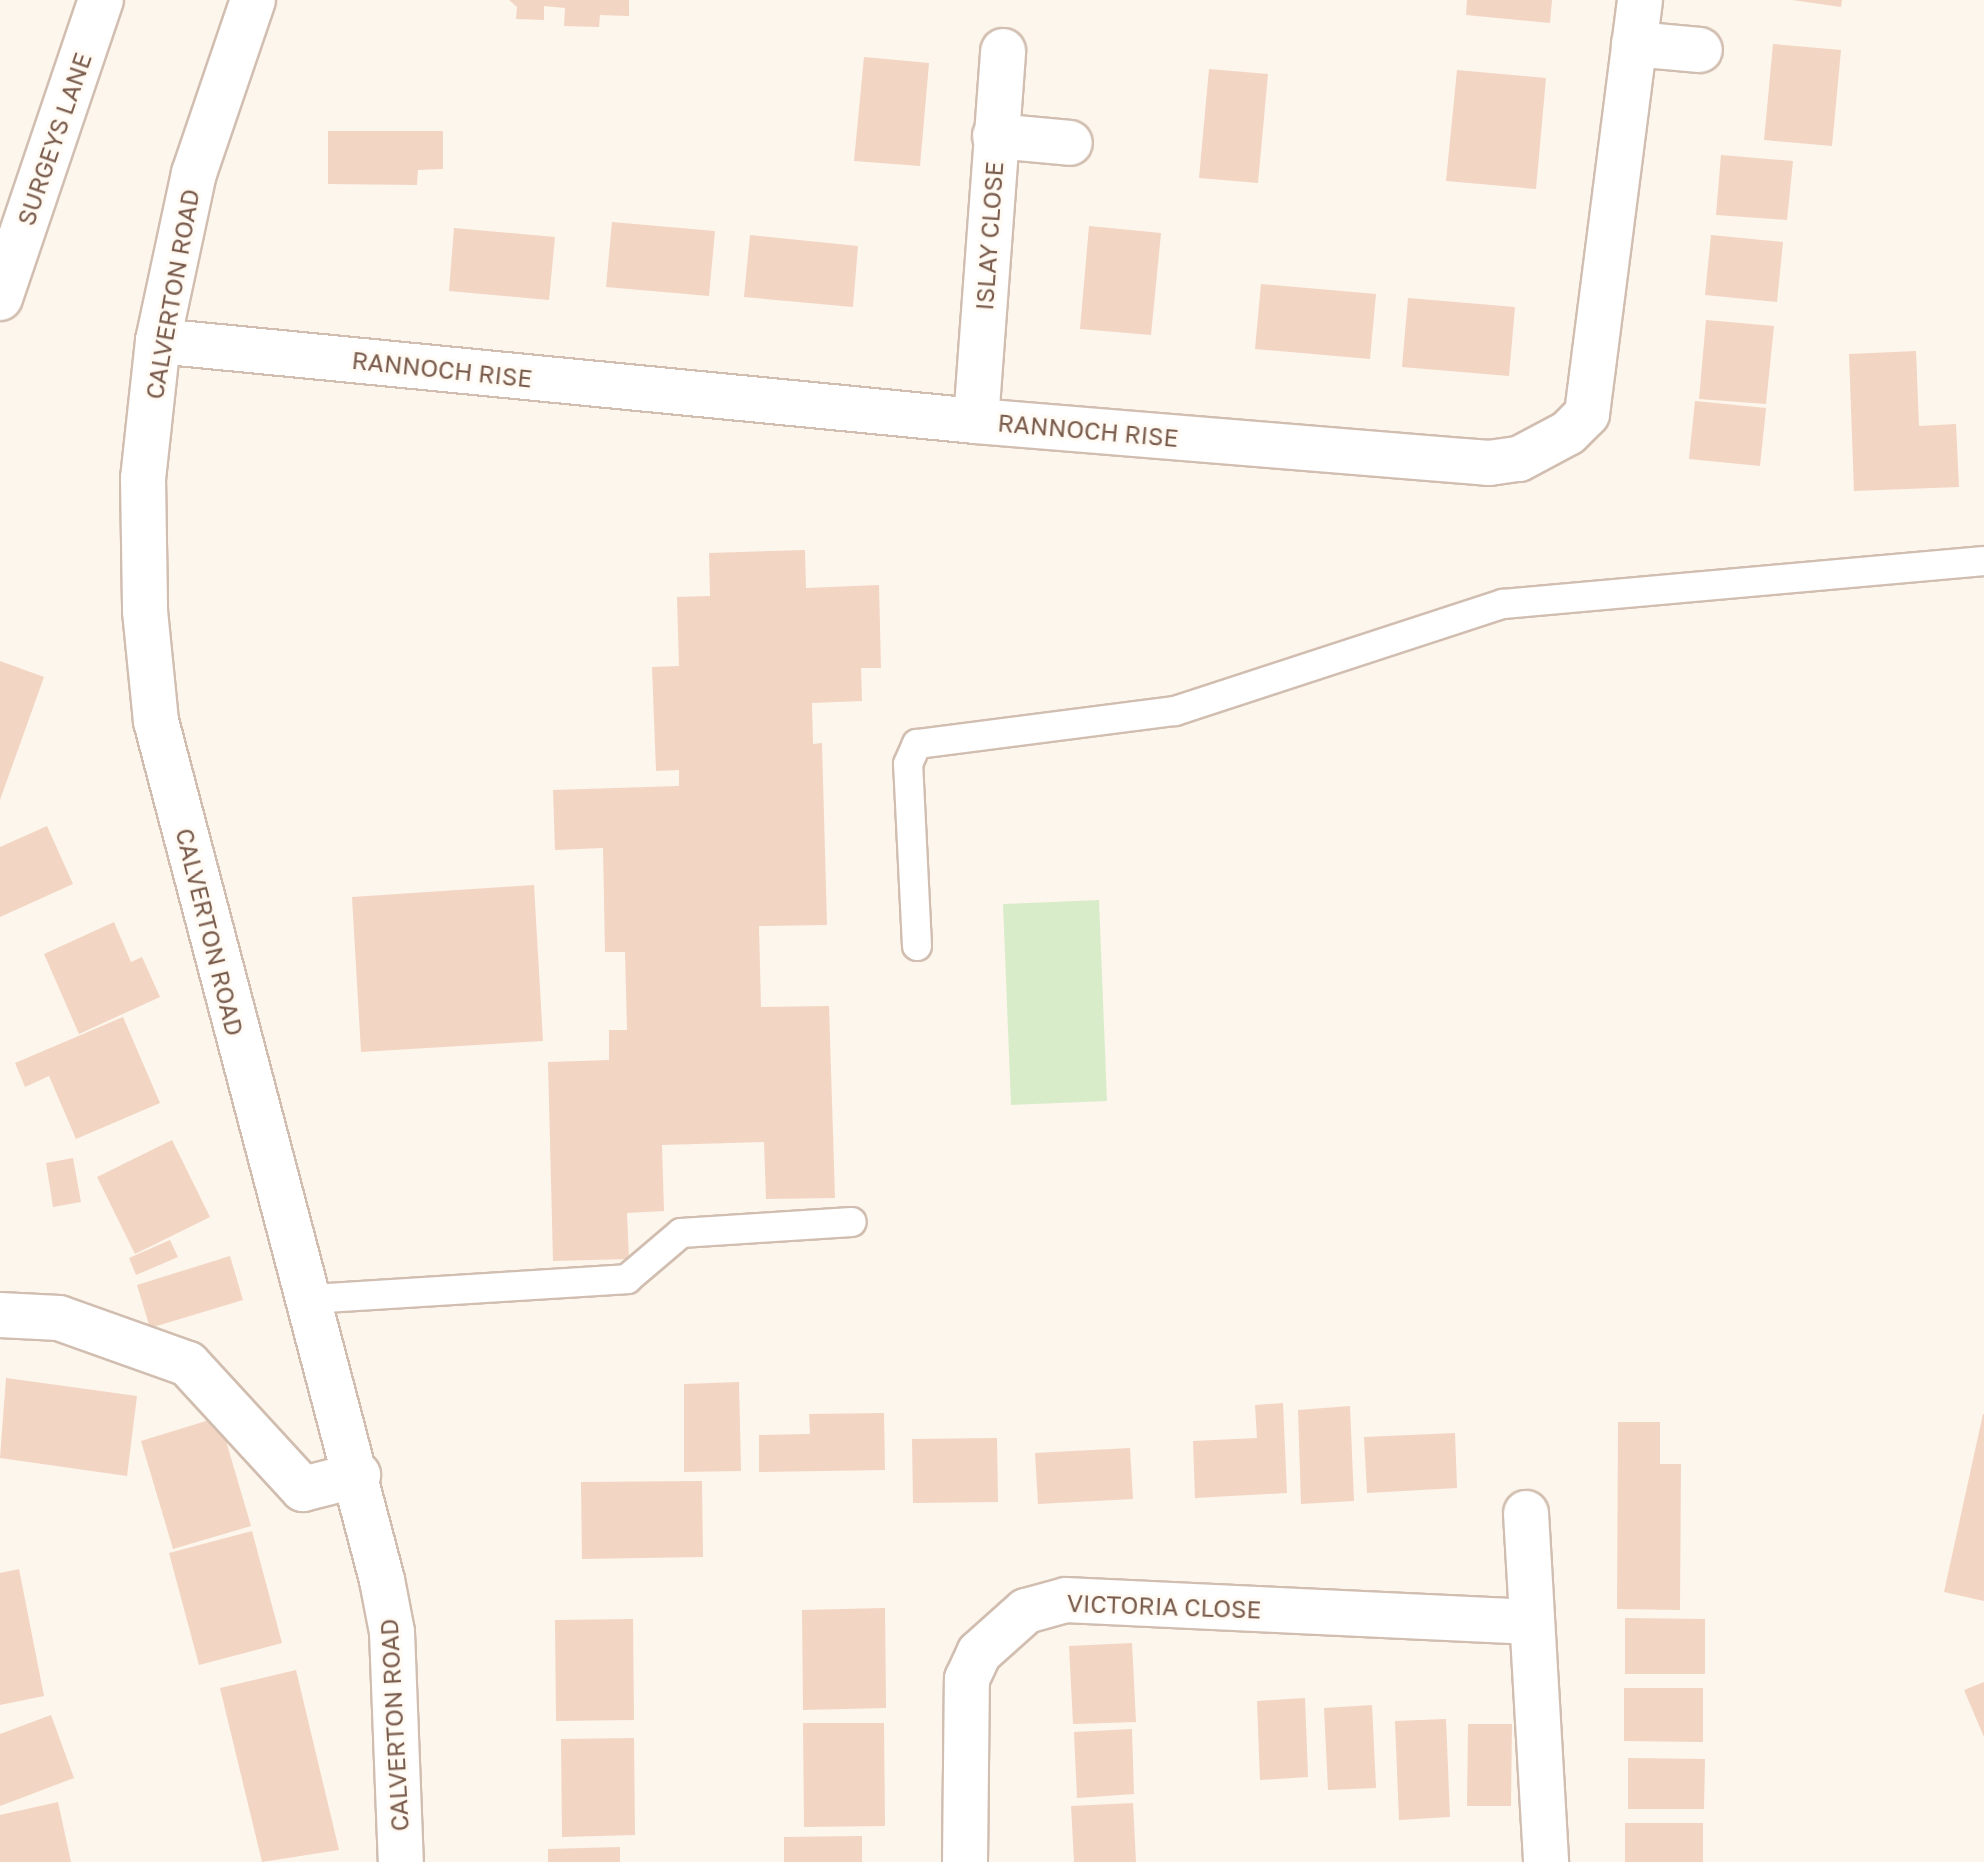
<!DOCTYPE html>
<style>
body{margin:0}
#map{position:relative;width:1984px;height:1862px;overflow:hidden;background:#fdf6ec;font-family:"Golos Text",sans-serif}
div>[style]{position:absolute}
.green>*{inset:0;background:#d8ecc9}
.building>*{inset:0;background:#f3d5c3}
.roads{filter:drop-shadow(2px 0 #d1beb0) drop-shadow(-2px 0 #d1beb0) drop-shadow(0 2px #d1beb0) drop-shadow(0 -2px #d1beb0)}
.service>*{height:28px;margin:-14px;padding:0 14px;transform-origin:14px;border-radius:14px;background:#fff}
.minor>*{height:44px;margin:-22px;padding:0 22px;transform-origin:22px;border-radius:22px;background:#fff}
.tertiary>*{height:44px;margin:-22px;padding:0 22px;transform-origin:22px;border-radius:22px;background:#fff}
span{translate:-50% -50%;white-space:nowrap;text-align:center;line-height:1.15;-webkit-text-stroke:6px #fffaf3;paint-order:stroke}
.street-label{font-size:24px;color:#7a5c4d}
</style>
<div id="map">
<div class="green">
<i style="clip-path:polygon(1099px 900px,1107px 1101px,1011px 1105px,1003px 904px)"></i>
</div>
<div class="building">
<i style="clip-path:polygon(509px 0,629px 0,629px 16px,600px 15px,599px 27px,564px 26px,565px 8px,544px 6px,544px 20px,516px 19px,517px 7px)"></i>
<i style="clip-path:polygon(1467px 0,1552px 0,1550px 23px,1466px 15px)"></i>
<i style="clip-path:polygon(1792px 0,1842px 0,1841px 7px)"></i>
<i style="clip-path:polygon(1773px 44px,1841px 50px,1832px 146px,1764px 140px)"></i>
<i style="clip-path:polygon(864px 57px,929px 63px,920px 166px,854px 161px)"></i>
<i style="clip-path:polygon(1209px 69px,1268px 74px,1258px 183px,1199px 178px)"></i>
<i style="clip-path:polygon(1457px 70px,1546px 78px,1536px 189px,1446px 181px)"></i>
<i style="clip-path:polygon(328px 131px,443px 131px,443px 169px,418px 170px,417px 185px,328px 184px)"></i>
<i style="clip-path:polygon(1721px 155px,1793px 161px,1787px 220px,1716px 215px)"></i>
<i style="clip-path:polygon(612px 222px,715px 231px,709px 296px,606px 287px)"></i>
<i style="clip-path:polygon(1089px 226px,1161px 233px,1151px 335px,1080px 329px)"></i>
<i style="clip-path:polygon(454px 228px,555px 237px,549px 300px,449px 291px)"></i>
<i style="clip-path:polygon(750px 235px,858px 246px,853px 307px,744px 297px)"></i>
<i style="clip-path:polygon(1711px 235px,1783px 242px,1777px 302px,1705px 295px)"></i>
<i style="clip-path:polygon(1261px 284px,1376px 294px,1370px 359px,1255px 349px)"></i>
<i style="clip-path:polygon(1408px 298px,1515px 307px,1509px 376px,1402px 367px)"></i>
<i style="clip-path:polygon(1706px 320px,1774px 326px,1766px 404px,1699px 399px)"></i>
<i style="clip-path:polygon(1916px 351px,1919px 426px,1956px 424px,1959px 487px,1854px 491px,1849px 354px)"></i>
<i style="clip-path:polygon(1695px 401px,1766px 408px,1760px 466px,1689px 459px)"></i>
<i style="clip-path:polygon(805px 550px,806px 588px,879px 585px,881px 668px,861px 668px,862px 701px,812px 703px,813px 744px,822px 743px,827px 925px,759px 926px,761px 1007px,829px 1006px,835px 1198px,766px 1199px,764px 1142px,662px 1145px,664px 1211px,627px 1213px,629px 1259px,553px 1261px,548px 1062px,609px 1060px,609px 1030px,627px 1030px,625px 952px,605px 952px,603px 848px,555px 850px,553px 790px,679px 786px,679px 770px,656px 771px,652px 667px,679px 666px,677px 597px,710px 596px,709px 553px)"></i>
<i style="clip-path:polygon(0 661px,44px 677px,0 800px)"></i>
<i style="clip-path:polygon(47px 826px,73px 884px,0 917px,0 847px)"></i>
<i style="clip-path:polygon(534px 885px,543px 1041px,361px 1052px,352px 897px)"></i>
<i style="clip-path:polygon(114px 922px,131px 962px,142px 957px,160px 997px,79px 1034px,44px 954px)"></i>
<i style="clip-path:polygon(123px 1017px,160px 1103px,76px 1139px,49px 1076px,25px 1087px,15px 1063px)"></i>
<i style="clip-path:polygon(172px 1140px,210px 1217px,135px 1254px,97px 1177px)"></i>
<i style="clip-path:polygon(73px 1158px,81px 1202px,53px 1207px,46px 1163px)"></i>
<i style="clip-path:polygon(170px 1240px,178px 1257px,136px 1275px,129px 1258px)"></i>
<i style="clip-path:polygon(230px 1256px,243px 1300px,150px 1328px,137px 1285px)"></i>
<i style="clip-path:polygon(6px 1378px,137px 1396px,127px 1476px,0 1458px)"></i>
<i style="clip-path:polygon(739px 1382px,741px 1471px,684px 1472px,684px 1384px)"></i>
<i style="clip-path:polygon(1283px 1403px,1287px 1493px,1195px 1498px,1193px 1441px,1257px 1438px,1255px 1405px)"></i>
<i style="clip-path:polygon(1350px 1406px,1354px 1501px,1301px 1504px,1298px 1410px)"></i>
<i style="clip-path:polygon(884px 1413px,885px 1470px,759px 1472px,759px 1435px,810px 1434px,809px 1414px)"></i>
<i style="clip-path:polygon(1983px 1414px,1984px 1414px,1984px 1601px,1944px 1592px)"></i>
<i style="clip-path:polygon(219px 1417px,251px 1526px,173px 1549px,141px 1441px)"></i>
<i style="clip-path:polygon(1618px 1422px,1660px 1422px,1660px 1464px,1681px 1464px,1680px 1610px,1617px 1609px)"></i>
<i style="clip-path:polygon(1455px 1433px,1457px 1488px,1367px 1493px,1364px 1437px)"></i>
<i style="clip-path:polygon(997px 1438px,998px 1502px,913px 1503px,912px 1439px)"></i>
<i style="clip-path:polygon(1130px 1448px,1133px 1499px,1038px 1504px,1035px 1453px)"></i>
<i style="clip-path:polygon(702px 1481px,703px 1557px,582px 1559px,581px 1482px)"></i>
<i style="clip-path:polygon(252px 1531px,282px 1643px,199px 1665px,169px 1553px)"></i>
<i style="clip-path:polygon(19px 1569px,44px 1696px,0 1705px,0 1573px)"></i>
<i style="clip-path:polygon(885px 1608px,886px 1708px,803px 1710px,802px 1610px)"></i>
<i style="clip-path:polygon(1625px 1618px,1705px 1619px,1705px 1674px,1625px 1674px)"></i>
<i style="clip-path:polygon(633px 1619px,634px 1720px,556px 1721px,555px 1620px)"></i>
<i style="clip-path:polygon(1132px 1643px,1136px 1722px,1073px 1724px,1069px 1646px)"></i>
<i style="clip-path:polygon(296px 1670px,339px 1850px,262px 1862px,220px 1688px)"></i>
<i style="clip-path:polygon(1984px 1682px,1984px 1737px,1964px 1690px)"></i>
<i style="clip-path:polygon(1624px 1688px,1703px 1688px,1703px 1742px,1624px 1741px)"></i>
<i style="clip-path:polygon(1305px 1698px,1308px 1777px,1260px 1780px,1257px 1701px)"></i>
<i style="clip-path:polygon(1372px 1705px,1376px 1788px,1328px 1790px,1324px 1708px)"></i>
<i style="clip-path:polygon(51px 1715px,74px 1778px,0 1806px,0 1734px)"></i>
<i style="clip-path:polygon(1446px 1719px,1450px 1817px,1399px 1820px,1395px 1721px)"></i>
<i style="clip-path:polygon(803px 1723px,884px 1723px,885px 1826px,804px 1827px)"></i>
<i style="clip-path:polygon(1468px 1724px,1512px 1724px,1511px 1806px,1467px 1806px)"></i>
<i style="clip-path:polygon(1132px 1729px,1134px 1794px,1077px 1798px,1074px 1732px)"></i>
<i style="clip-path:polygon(634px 1738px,635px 1835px,562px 1837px,561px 1739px)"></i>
<i style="clip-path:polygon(1628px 1758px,1705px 1759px,1704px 1809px,1628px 1809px)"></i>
<i style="clip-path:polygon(58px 1802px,71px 1862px,0 1862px,0 1815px)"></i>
<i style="clip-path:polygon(1133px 1803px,1136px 1862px,1074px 1862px,1071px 1806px)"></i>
<i style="clip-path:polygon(1625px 1823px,1703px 1823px,1703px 1862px,1625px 1862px)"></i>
<i style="clip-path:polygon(862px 1836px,862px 1862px,784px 1862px,784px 1837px)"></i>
<i style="clip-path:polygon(620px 1847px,620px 1862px,548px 1862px,548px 1849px)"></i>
</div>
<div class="roads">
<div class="service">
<i style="left:917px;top:946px;width:182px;rotate:-92.8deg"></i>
<i style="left:908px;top:764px;width:22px;rotate:-66deg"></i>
<i style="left:917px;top:744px;width:260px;rotate:-7.3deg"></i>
<i style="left:1175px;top:711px;width:345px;rotate:-18.1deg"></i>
<i style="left:1503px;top:604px;width:483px;rotate:-5.1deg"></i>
<i style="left:311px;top:1299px;width:317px;rotate:-3.6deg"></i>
<i style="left:627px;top:1279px;width:71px;rotate:-40.4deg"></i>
<i style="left:681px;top:1233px;width:171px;rotate:-3.7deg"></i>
</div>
<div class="minor">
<i style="left:1634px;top:44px;width:66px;rotate:5.2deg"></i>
<i style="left:995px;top:136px;width:75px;rotate:5.3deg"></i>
<i style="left:0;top:298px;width:315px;rotate:-71.3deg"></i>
<i style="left:158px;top:341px;width:822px;rotate:5.59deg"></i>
<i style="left:976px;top:421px;width:515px;rotate:4.68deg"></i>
<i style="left:1489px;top:463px;width:30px;rotate:-8deg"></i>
<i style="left:1519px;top:459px;width:55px;rotate:-28deg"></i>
<i style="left:1568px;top:433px;width:27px;rotate:-45deg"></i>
<i style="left:1587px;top:414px;width:417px;rotate:-82.7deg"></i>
<i style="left:976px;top:421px;width:371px;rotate:-85.8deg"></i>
<i style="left:0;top:1315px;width:59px;rotate:2.9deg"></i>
<i style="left:59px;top:1318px;width:137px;rotate:19.6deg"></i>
<i style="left:188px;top:1364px;width:170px;rotate:47.4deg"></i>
<i style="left:303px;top:1489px;width:57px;rotate:-14.3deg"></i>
<i style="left:1526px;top:1513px;width:350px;rotate:86.7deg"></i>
<i style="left:965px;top:1862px;width:183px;rotate:-89.4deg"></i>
<i style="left:967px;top:1679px;width:29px;rotate:-65deg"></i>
<i style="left:979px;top:1653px;width:63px;rotate:-41.8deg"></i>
<i style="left:1026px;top:1611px;width:41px;rotate:-15.4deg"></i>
<i style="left:1066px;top:1600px;width:466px;rotate:2.7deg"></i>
</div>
<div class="tertiary">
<i style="left:253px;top:0;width:183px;rotate:108.8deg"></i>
<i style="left:194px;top:173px;width:172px;rotate:102.1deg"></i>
<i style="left:158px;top:341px;width:138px;rotate:96.2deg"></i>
<i style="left:143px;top:478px;width:133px;rotate:89.1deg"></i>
<i style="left:145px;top:611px;width:111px;rotate:84.3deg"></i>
<i style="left:156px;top:721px;width:888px;rotate:75.26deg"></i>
<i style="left:382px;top:1580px;width:53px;rotate:79.1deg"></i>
<i style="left:392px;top:1632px;width:230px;rotate:87.8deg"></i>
</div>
</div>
<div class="street-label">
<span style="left:54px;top:139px;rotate:-71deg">SURGEYS LANE</span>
<span style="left:989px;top:236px;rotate:-86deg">ISLAY CLOSE</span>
<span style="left:172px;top:294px;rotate:-80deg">CALVERTON ROAD</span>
<span style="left:442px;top:369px;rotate:6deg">RANNOCH RISE</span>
<span style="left:1088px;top:430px;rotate:5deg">RANNOCH RISE</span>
<span style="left:210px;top:932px;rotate:76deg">CALVERTON ROAD</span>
<span style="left:1164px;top:1606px;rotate:2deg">VICTORIA CLOSE</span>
<span style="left:394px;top:1725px;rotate:-93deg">CALVERTON ROAD</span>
</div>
</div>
